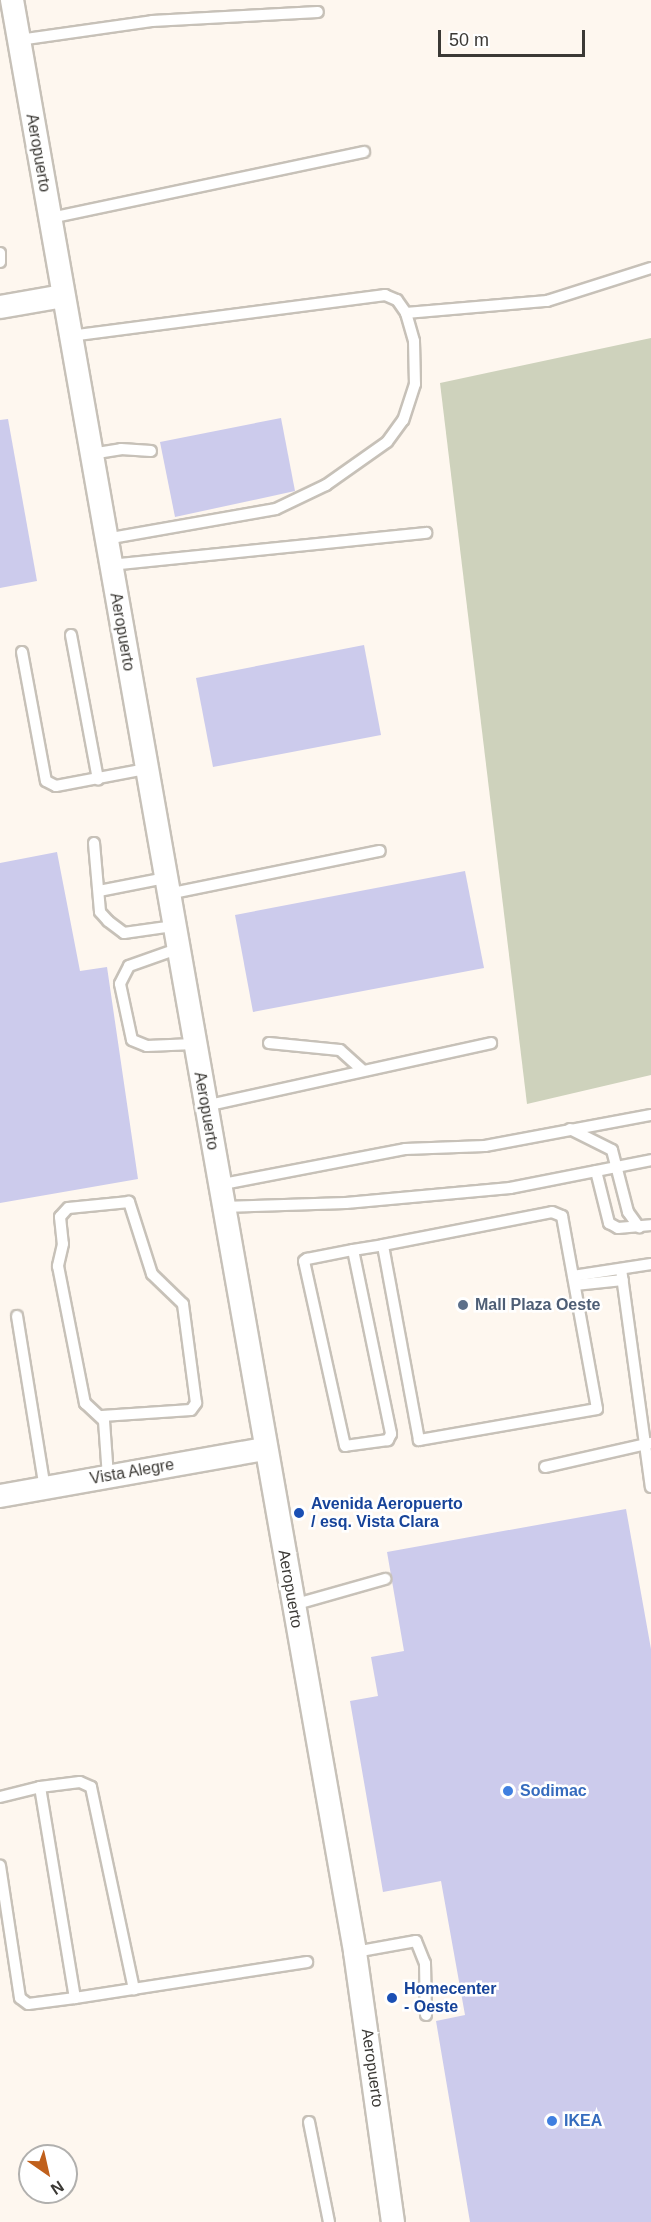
<!DOCTYPE html>
<style>
body{margin:0}
#map{position:relative;width:651px;height:2222px;overflow:hidden;background:#fef7ef;font-family:Arial,sans-serif}
div>[style]{position:absolute}
.green>*{inset:0;background:#ced2bc}
.building>*{inset:0;background:#cccbec}
.roads{filter:drop-shadow(2px 0 #c7c1b8) drop-shadow(-2px 0 #c7c1b8) drop-shadow(0 2px #c7c1b8) drop-shadow(0 -2px #c7c1b8)}
.lane>*{height:10px;margin:-5px;padding:0 5px;transform-origin:5px;border-radius:5px;background:#fff}
.street>*{height:22px;margin:-11px;padding:0 11px;transform-origin:11px;border-radius:11px;background:#fff}
.dots>*{width:16px;height:16px;translate:-50% -50%;box-sizing:border-box;border:3px solid #fff;border-radius:50%}
span{translate:-50% -50%;white-space:nowrap;text-align:center;line-height:1.15;-webkit-text-stroke:5px #fff;paint-order:stroke}
.street-label{font-size:16px;color:#3b3935}
.service-label{font-size:16px;color:#4e5e75;font-weight:700}
.left{translate:0 -50%;text-align:left}
.transit-label{font-size:16px;color:#164399;font-weight:700}
.shop-label{font-size:16px;color:#366cbe;font-weight:700}
.north{position:absolute;left:18px;top:2144px;width:60px;height:60px;box-sizing:border-box;background:#fff;border:2px solid #b1b0ae;border-radius:50%;rotate:146deg;font-size:16px;font-weight:700;line-height:24px;text-align:center;color:#3b3935}
.north::after{content:'';display:block;margin:auto;width:21px;height:27px;background:#c0601c;clip-path:polygon(50% 0,100% 100%,50% 72%,0 100%)}
.scale{position:absolute;left:438px;top:30px;width:147px;height:27px;box-sizing:border-box;border:3px solid #3b3935;border-top:0;padding-left:8px;font-size:18px;line-height:21px;white-space:nowrap;color:#3b3935;-webkit-text-stroke:4px #fff;paint-order:stroke}
</style>
<div id="map">
<div class="green">
<i style="clip-path:polygon(651px 338px,651px 1075px,527px 1104px,440px 383px)"></i>
</div>
<div class="building">
<i style="clip-path:polygon(281px 418px,295px 491px,175px 517px,160px 442px)"></i>
<i style="clip-path:polygon(8px 419px,37px 581px,0 588px,0 420px)"></i>
<i style="clip-path:polygon(364px 645px,381px 735px,213px 767px,196px 678px)"></i>
<i style="clip-path:polygon(57px 852px,80px 971px,107px 967px,138px 1179px,0 1203px,0 863px)"></i>
<i style="clip-path:polygon(465px 871px,484px 968px,253px 1012px,235px 915px)"></i>
<i style="clip-path:polygon(626px 1509px,651px 1649px,651px 2222px,470px 2222px,436px 2021px,465px 2015px,441px 1881px,383px 1892px,350px 1701px,378px 1696px,371px 1657px,404px 1651px,387px 1552px)"></i>
</div>
<div class="roads">
<div class="lane">
<i style="left:19px;top:40px;width:134px;rotate:-8.1deg"></i>
<i style="left:152px;top:21px;width:166px;rotate:-3.1deg"></i>
<i style="left:50px;top:218px;width:321px;rotate:-11.9deg"></i>
<i style="left:0;top:253px;width:9px;rotate:90deg"></i>
<i style="left:406px;top:313px;width:142px;rotate:-4.9deg"></i>
<i style="left:547px;top:301px;width:109px;rotate:-17.6deg"></i>
<i style="left:70px;top:336px;width:318px;rotate:-7.4deg"></i>
<i style="left:385px;top:295px;width:13px;rotate:23deg"></i>
<i style="left:397px;top:300px;width:16px;rotate:55deg"></i>
<i style="left:406px;top:313px;width:29px;rotate:74deg"></i>
<i style="left:414px;top:341px;width:43px;rotate:88.7deg"></i>
<i style="left:415px;top:384px;width:38px;rotate:108deg"></i>
<i style="left:403px;top:420px;width:27px;rotate:126deg"></i>
<i style="left:387px;top:442px;width:75px;rotate:144.8deg"></i>
<i style="left:326px;top:485px;width:55px;rotate:154.4deg"></i>
<i style="left:276px;top:509px;width:173px;rotate:170deg"></i>
<i style="left:91px;top:454px;width:30px;rotate:-9deg"></i>
<i style="left:121px;top:449px;width:30px;rotate:4deg"></i>
<i style="left:110px;top:565px;width:318px;rotate:-5.8deg"></i>
<i style="left:71px;top:635px;width:147px;rotate:79.4deg"></i>
<i style="left:22px;top:652px;width:131px;rotate:79.5deg"></i>
<i style="left:46px;top:781px;width:11px;rotate:27deg"></i>
<i style="left:56px;top:786px;width:92px;rotate:-10.7deg"></i>
<i style="left:94px;top:843px;width:69px;rotate:85deg"></i>
<i style="left:100px;top:912px;width:12px;rotate:48deg"></i>
<i style="left:108px;top:921px;width:20px;rotate:37deg"></i>
<i style="left:124px;top:933px;width:49px;rotate:-8.1deg"></i>
<i style="left:99px;top:891px;width:67px;rotate:-11.1deg"></i>
<i style="left:168px;top:894px;width:216px;rotate:-11.5deg"></i>
<i style="left:177px;top:949px;width:51px;rotate:160.5deg"></i>
<i style="left:129px;top:966px;width:20px;rotate:117deg"></i>
<i style="left:120px;top:984px;width:57px;rotate:77.9deg"></i>
<i style="left:132px;top:1040px;width:16px;rotate:22deg"></i>
<i style="left:147px;top:1046px;width:47px;rotate:-2.4deg"></i>
<i style="left:269px;top:1043px;width:71px;rotate:5.6deg"></i>
<i style="left:340px;top:1050px;width:31px;rotate:42deg"></i>
<i style="left:205px;top:1106px;width:293px;rotate:-12.4deg"></i>
<i style="left:570px;top:1129px;width:47px;rotate:26.6deg"></i>
<i style="left:612px;top:1150px;width:64px;rotate:75.5deg"></i>
<i style="left:628px;top:1212px;width:19px;rotate:54deg"></i>
<i style="left:596px;top:1171px;width:54px;rotate:76deg"></i>
<i style="left:609px;top:1223px;width:10px;rotate:29deg"></i>
<i style="left:618px;top:1228px;width:33px;rotate:-5deg"></i>
<i style="left:218px;top:1185px;width:190px;rotate:-10.9deg"></i>
<i style="left:405px;top:1149px;width:80px;rotate:-2.1deg"></i>
<i style="left:485px;top:1146px;width:169px;rotate:-10.6deg"></i>
<i style="left:223px;top:1207px;width:123px;rotate:-1.9deg"></i>
<i style="left:346px;top:1203px;width:165px;rotate:-5.2deg"></i>
<i style="left:510px;top:1188px;width:144px;rotate:-11.2deg"></i>
<i style="left:353px;top:1250px;width:188px;rotate:78.3deg"></i>
<i style="left:391px;top:1434px;width:7px;rotate:117deg"></i>
<i style="left:388px;top:1440px;width:43px;rotate:172.1deg"></i>
<i style="left:345px;top:1446px;width:189px;rotate:-102.5deg"></i>
<i style="left:304px;top:1261px;width:4px;rotate:-34deg"></i>
<i style="left:307px;top:1259px;width:47px;rotate:-11.1deg"></i>
<i style="left:353px;top:1250px;width:30px;rotate:-9deg"></i>
<i style="left:383px;top:1245px;width:172px;rotate:-11deg"></i>
<i style="left:552px;top:1212px;width:11px;rotate:22deg"></i>
<i style="left:562px;top:1216px;width:196px;rotate:79.7deg"></i>
<i style="left:597px;top:1409px;width:181px;rotate:170.1deg"></i>
<i style="left:419px;top:1440px;width:198px;rotate:-100.5deg"></i>
<i style="left:621px;top:1269px;width:220px;rotate:82.2deg"></i>
<i style="left:573px;top:1276px;width:79px;rotate:-8.7deg"></i>
<i style="left:575px;top:1285px;width:48px;rotate:-5.9deg"></i>
<i style="left:17px;top:1316px;width:174px;rotate:80.8deg"></i>
<i style="left:102px;top:1416px;width:89px;rotate:-3.9deg"></i>
<i style="left:191px;top:1410px;width:9px;rotate:-54deg"></i>
<i style="left:196px;top:1403px;width:100px;rotate:-97.5deg"></i>
<i style="left:183px;top:1304px;width:43px;rotate:-135.9deg"></i>
<i style="left:152px;top:1274px;width:76px;rotate:-107.7deg"></i>
<i style="left:129px;top:1202px;width:61px;rotate:174.4deg"></i>
<i style="left:68px;top:1208px;width:12px;rotate:132deg"></i>
<i style="left:60px;top:1217px;width:27px;rotate:84deg"></i>
<i style="left:63px;top:1244px;width:23px;rotate:103deg"></i>
<i style="left:58px;top:1266px;width:140px;rotate:78.9deg"></i>
<i style="left:85px;top:1403px;width:26px;rotate:43deg"></i>
<i style="left:104px;top:1421px;width:56px;rotate:85.9deg"></i>
<i style="left:545px;top:1467px;width:109px;rotate:-12.8deg"></i>
<i style="left:293px;top:1605px;width:96px;rotate:-15.8deg"></i>
<i style="left:40px;top:1787px;width:40px;rotate:-7.1deg"></i>
<i style="left:80px;top:1782px;width:12px;rotate:24deg"></i>
<i style="left:91px;top:1787px;width:207px;rotate:78deg"></i>
<i style="left:0;top:1797px;width:41px;rotate:-14deg"></i>
<i style="left:40px;top:1787px;width:214px;rotate:80.6deg"></i>
<i style="left:75px;top:1998px;width:47px;rotate:172.7deg"></i>
<i style="left:28px;top:2004px;width:10px;rotate:-143deg"></i>
<i style="left:20px;top:1998px;width:134px;rotate:-98.6deg"></i>
<i style="left:355px;top:1952px;width:62px;rotate:-10.2deg"></i>
<i style="left:416px;top:1941px;width:24px;rotate:68deg"></i>
<i style="left:425px;top:1963px;width:52px;rotate:88.9deg"></i>
<i style="left:75px;top:1998px;width:235px;rotate:-8.8deg"></i>
<i style="left:309px;top:2122px;width:102px;rotate:78.7deg"></i>
</div>
<div class="street">
<i style="left:12px;top:0;width:1982px;rotate:80.03deg"></i>
<i style="left:355px;top:1952px;width:273px;rotate:82deg"></i>
<i style="left:0;top:307px;width:64px;rotate:-9.9deg"></i>
<i style="left:0;top:1496px;width:269px;rotate:-10.1deg"></i>
</div>
</div>
<div class="dots">
<i style="left:463px;top:1305px;background:#5c6f8a"></i>
<i style="left:299px;top:1513px;background:#1a4fb4"></i>
<i style="left:508px;top:1791px;background:#3f7fe0"></i>
<i style="left:392px;top:1998px;background:#1a4fb4"></i>
<i style="left:552px;top:2121px;background:#3f7fe0"></i>
</div>
<div class="street-label">
<span style="left:38px;top:153px;rotate:80deg">Aeropuerto</span>
<span style="left:122px;top:632px;rotate:80deg">Aeropuerto</span>
<span style="left:206px;top:1111px;rotate:80deg">Aeropuerto</span>
<span style="left:132px;top:1472px;rotate:-10deg">Vista Alegre</span>
<span style="left:290px;top:1589px;rotate:80deg">Aeropuerto</span>
<span style="left:372px;top:2068px;rotate:82deg">Aeropuerto</span>
</div>
<div class="service-label">
<span class="left" style="left:475px;top:1305px">Mall Plaza Oeste</span>
</div>
<div class="transit-label">
<span class="left" style="left:311px;top:1513px">Avenida Aeropuerto<br>/ esq. Vista Clara</span>
<span class="left" style="left:404px;top:1998px">Homecenter<br>- Oeste</span>
</div>
<div class="shop-label">
<span class="left" style="left:520px;top:1791px">Sodimac</span>
<span class="left" style="left:564px;top:2121px">IKEA</span>
</div>
<div class="north">N</div>
<div class="scale">50 m</div>
</div>
